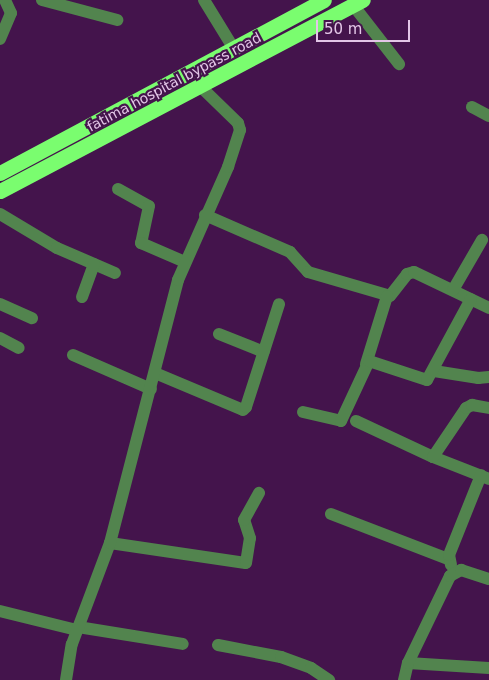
<!DOCTYPE html>
<style>
body{margin:0}
#map{position:relative;width:489px;height:680px;overflow:hidden;background:#44144c;font-family:"DejaVu Sans",sans-serif}
div>[style]{position:absolute}
.minor>*{height:12px;margin:-6px;padding:0 6px;transform-origin:6px;border-radius:6px;background:#52844e}
.highway>*{height:15px;margin:-7.5px;padding:0 7.5px;transform-origin:7.5px;border-radius:7.5px;background:#7afd6f}
span{translate:-50% -50%;white-space:nowrap;text-align:center;line-height:1.15;-webkit-text-stroke:4.5px #44144c;paint-order:stroke}
.street-label{font-size:14px;color:#e3c6e7}
.scale{position:absolute;left:316px;top:20px;width:94px;height:22px;box-sizing:border-box;border:2px solid #e3c6e7;border-top:0;padding-left:6px;font-size:15px;line-height:18px;white-space:nowrap;color:#e3c6e7;-webkit-text-stroke:4px #44144c;paint-order:stroke}
</style>
<div id="map">
<div class="minor">
<i style="left:42px;top:0;width:78px;rotate:14.9deg"></i>
<i style="left:204px;top:0;width:57px;rotate:58.5deg"></i>
<i style="left:353px;top:5px;width:75px;rotate:52.1deg"></i>
<i style="left:0;top:39px;width:28px;rotate:-67deg"></i>
<i style="left:11px;top:13px;width:14px;rotate:-115deg"></i>
<i style="left:472px;top:107px;width:19px;rotate:28deg"></i>
<i style="left:118px;top:189px;width:35px;rotate:29deg"></i>
<i style="left:149px;top:206px;width:38px;rotate:102deg"></i>
<i style="left:141px;top:243px;width:48px;rotate:23.4deg"></i>
<i style="left:0;top:214px;width:66px;rotate:30.8deg"></i>
<i style="left:57px;top:248px;width:63px;rotate:23.3deg"></i>
<i style="left:205px;top:215px;width:93px;rotate:23.5deg"></i>
<i style="left:290px;top:252px;width:27px;rotate:48deg"></i>
<i style="left:308px;top:272px;width:85px;rotate:16.3deg"></i>
<i style="left:390px;top:296px;width:28px;rotate:-52deg"></i>
<i style="left:407px;top:274px;width:7px;rotate:-16deg"></i>
<i style="left:414px;top:272px;width:83px;rotate:25.6deg"></i>
<i style="left:453px;top:290px;width:58px;rotate:-59.9deg"></i>
<i style="left:82px;top:297px;width:35px;rotate:-70deg"></i>
<i style="left:0;top:304px;width:35px;rotate:24deg"></i>
<i style="left:219px;top:334px;width:48px;rotate:21.8deg"></i>
<i style="left:0;top:338px;width:21px;rotate:28deg"></i>
<i style="left:73px;top:355px;width:85px;rotate:23.6deg"></i>
<i style="left:366px;top:364px;width:71px;rotate:-72.8deg"></i>
<i style="left:434px;top:371px;width:45px;rotate:9deg"></i>
<i style="left:478px;top:378px;width:11px;rotate:-5deg"></i>
<i style="left:155px;top:373px;width:95px;rotate:22.8deg"></i>
<i style="left:243px;top:410px;width:4px;rotate:-45deg"></i>
<i style="left:246px;top:407px;width:108px;rotate:-72.2deg"></i>
<i style="left:303px;top:412px;width:39px;rotate:13deg"></i>
<i style="left:341px;top:421px;width:66px;rotate:-65deg"></i>
<i style="left:369px;top:361px;width:61px;rotate:18.1deg"></i>
<i style="left:427px;top:380px;width:92px;rotate:-61.5deg"></i>
<i style="left:356px;top:421px;width:85px;rotate:25.1deg"></i>
<i style="left:433px;top:457px;width:60px;rotate:21.4deg"></i>
<i style="left:433px;top:457px;width:59px;rotate:-56deg"></i>
<i style="left:466px;top:408px;width:7px;rotate:-27deg"></i>
<i style="left:472px;top:405px;width:17px;rotate:10deg"></i>
<i style="left:331px;top:514px;width:125px;rotate:21deg"></i>
<i style="left:110px;top:543px;width:137px;rotate:8.4deg"></i>
<i style="left:246px;top:563px;width:25px;rotate:-81deg"></i>
<i style="left:250px;top:538px;width:19px;rotate:-108deg"></i>
<i style="left:244px;top:520px;width:31px;rotate:-61deg"></i>
<i style="left:451px;top:565px;width:10px;rotate:-101deg"></i>
<i style="left:449px;top:555px;width:86px;rotate:-68.2deg"></i>
<i style="left:0;top:611px;width:79px;rotate:13.9deg"></i>
<i style="left:78px;top:627px;width:106px;rotate:9.2deg"></i>
<i style="left:218px;top:645px;width:64px;rotate:10.8deg"></i>
<i style="left:281px;top:657px;width:32px;rotate:20deg"></i>
<i style="left:311px;top:668px;width:22px;rotate:34deg"></i>
<i style="left:408px;top:663px;width:81px;rotate:3.5deg"></i>
<i style="left:66px;top:680px;width:36px;rotate:-81deg"></i>
<i style="left:72px;top:644px;width:108px;rotate:-69.4deg"></i>
<i style="left:110px;top:543px;width:272px;rotate:-75.5deg"></i>
<i style="left:178px;top:280px;width:124px;rotate:-66.1deg"></i>
<i style="left:228px;top:167px;width:39px;rotate:-72deg"></i>
<i style="left:240px;top:130px;width:7px;rotate:-106deg"></i>
<i style="left:238px;top:123px;width:52px;rotate:-135.8deg"></i>
<i style="left:404px;top:680px;width:17px;rotate:-77deg"></i>
<i style="left:408px;top:663px;width:97px;rotate:-64.2deg"></i>
<i style="left:450px;top:576px;width:13px;rotate:-29deg"></i>
<i style="left:461px;top:570px;width:29px;rotate:18deg"></i>
</div>
<div class="highway">
<i style="left:0;top:173px;width:367px;rotate:-28.1deg"></i>
<i style="left:0;top:191px;width:410px;rotate:-27.8deg"></i>
</div>
<div class="street-label">
<span style="left:174px;top:82px;rotate:-28deg">fatima hospital bypass road</span>
</div>
<div class="scale">50 m</div>
</div>
